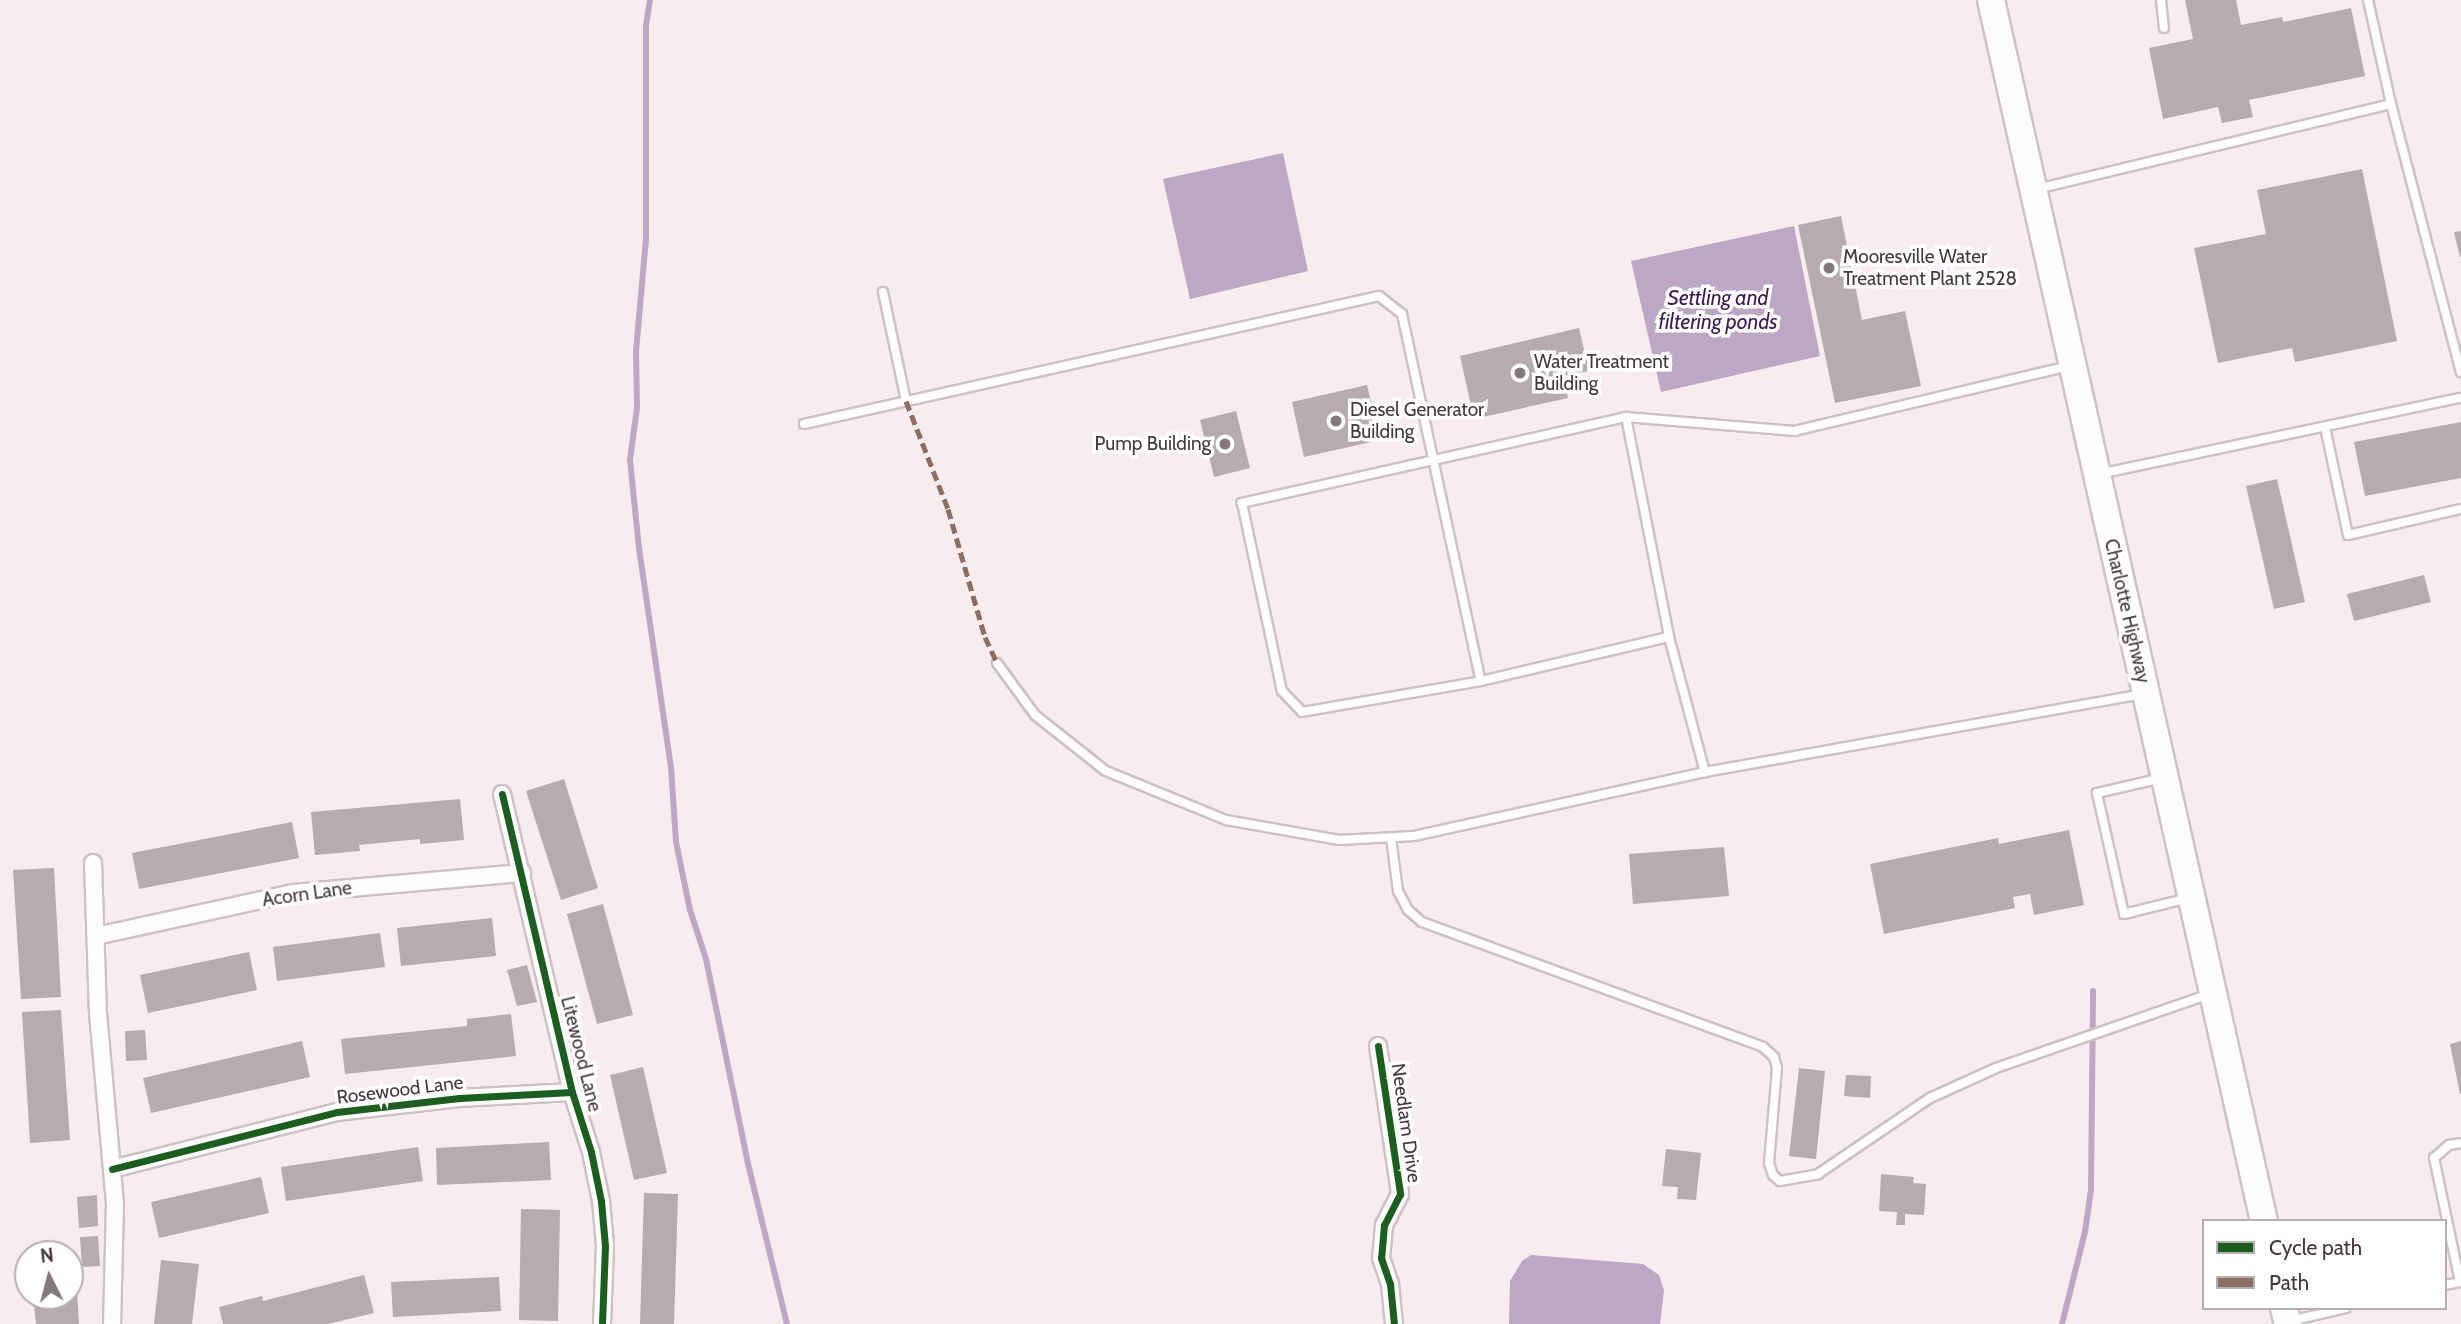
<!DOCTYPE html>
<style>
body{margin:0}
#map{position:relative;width:2461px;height:1324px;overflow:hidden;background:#f8ecef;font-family:Cabin,sans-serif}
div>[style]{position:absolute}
.water>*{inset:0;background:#bca7c5}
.stream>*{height:6px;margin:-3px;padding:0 3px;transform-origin:3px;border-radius:3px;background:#bca7c5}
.building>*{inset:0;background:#b7aab1}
.roads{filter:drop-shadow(2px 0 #cdc1c4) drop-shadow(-2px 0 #cdc1c4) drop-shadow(0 2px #cdc1c4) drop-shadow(0 -2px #cdc1c4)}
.lane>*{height:8px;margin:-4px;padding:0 4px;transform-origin:4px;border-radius:4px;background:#fefcfd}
.street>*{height:16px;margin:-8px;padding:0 8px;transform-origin:8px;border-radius:8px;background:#fefcfd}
.primary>*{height:26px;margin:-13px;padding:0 13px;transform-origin:13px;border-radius:13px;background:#fefcfd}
.quiet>*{height:5px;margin-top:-2.5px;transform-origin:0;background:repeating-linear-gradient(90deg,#8d6e63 0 10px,transparent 0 15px)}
.cycleway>*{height:7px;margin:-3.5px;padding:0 3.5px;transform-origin:3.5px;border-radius:3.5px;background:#1b5e20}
.dots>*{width:19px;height:19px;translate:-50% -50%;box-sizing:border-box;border:4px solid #fff;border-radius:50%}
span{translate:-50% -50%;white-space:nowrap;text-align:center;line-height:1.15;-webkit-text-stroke:7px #fff;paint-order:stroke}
.poi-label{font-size:19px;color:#46383c}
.left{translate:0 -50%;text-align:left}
.right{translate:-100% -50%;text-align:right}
.street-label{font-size:19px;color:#46383c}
.water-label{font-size:21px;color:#3d1b4f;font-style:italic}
.legend{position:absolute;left:2202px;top:1219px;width:245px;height:91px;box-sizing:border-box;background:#fff;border:2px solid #b5afb1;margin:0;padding:9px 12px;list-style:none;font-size:21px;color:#46383c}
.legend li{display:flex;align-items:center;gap:14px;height:35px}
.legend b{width:35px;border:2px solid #b5afb1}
.north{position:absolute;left:14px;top:1240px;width:70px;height:70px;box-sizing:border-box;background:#fff;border:2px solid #b5afb1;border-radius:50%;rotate:354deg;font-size:19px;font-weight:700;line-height:28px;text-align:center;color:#46383c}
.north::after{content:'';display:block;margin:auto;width:24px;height:32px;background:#84777b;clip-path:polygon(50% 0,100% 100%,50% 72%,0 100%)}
</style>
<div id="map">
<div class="water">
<i style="clip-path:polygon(1283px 153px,1308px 271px,1190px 299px,1163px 179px)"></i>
<i style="clip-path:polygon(1794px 226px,1820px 356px,1661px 392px,1631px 261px)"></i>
<i style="clip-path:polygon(1531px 1255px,1643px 1264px,1659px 1275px,1664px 1290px,1660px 1324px,1509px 1324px,1510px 1281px,1522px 1261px)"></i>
</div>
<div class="stream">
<i style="left:650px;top:0;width:25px;rotate:99deg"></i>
<i style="left:646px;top:25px;width:214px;rotate:90deg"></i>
<i style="left:646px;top:239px;width:111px;rotate:95.1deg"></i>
<i style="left:636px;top:350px;width:58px;rotate:89deg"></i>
<i style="left:637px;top:408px;width:52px;rotate:97.7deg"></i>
<i style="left:630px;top:460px;width:88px;rotate:84.2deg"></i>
<i style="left:639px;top:548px;width:222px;rotate:81.7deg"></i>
<i style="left:671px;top:768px;width:74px;rotate:86.1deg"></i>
<i style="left:676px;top:842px;width:69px;rotate:78.4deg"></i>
<i style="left:690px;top:910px;width:52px;rotate:71.9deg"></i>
<i style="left:706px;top:959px;width:213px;rotate:78.4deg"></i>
<i style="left:749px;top:1168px;width:161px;rotate:76.3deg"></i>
<i style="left:2062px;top:1324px;width:95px;rotate:-76deg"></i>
<i style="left:2085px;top:1232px;width:42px;rotate:-81.9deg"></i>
<i style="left:2091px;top:1190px;width:199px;rotate:-89.4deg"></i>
</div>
<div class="building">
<i style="clip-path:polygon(2185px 0,2236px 0,2241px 25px,2282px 17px,2283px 22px,2351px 8px,2365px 76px,2249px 100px,2253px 117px,2222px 123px,2218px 107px,2163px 119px,2149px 48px,2193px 39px)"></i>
<i style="clip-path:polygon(2362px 169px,2397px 341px,2295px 362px,2292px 348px,2218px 363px,2194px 248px,2266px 234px,2257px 190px)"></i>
<i style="clip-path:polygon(1841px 216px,1862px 320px,1905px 311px,1921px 386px,1835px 403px,1798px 225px)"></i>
<i style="clip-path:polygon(2461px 231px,2461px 257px,2460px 257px,2454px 232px)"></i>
<i style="clip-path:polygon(1579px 328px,1589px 371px,1563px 376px,1568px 398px,1474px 419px,1460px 356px)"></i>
<i style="clip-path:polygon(1367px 385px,1380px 440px,1304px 457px,1292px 402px)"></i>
<i style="clip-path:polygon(1236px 411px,1250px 468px,1214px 477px,1200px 420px)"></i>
<i style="clip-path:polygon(2461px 422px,2461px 478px,2365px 496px,2354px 442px)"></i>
<i style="clip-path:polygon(2277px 479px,2305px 602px,2274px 609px,2246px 486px)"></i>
<i style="clip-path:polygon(2424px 575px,2431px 602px,2354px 621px,2347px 594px)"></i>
<i style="clip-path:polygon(564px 779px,598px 888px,561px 900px,526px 791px)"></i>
<i style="clip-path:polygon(460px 799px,464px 840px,420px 844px,420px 839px,359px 845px,360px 851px,315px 855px,311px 812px)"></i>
<i style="clip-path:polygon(292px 822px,299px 858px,139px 889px,132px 853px)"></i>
<i style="clip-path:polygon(2069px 830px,2084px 905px,2034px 915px,2030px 894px,2013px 897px,2015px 908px,1884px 934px,1870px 864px,1998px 838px,1999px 844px)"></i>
<i style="clip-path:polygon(1724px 847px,1729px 896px,1633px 904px,1629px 854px)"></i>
<i style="clip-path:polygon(54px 868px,61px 997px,21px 999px,13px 870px)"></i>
<i style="clip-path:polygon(603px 904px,633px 1015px,597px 1024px,567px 914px)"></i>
<i style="clip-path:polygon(492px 918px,496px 956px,401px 966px,397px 928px)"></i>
<i style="clip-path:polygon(380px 933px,385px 967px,277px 981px,273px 947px)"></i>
<i style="clip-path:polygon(249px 952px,257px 990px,148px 1013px,140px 975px)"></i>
<i style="clip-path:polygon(527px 965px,537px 1002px,517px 1006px,507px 970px)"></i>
<i style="clip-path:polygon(61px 1010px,70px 1140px,30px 1143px,22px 1012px)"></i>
<i style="clip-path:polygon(511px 1014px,516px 1056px,345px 1074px,341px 1039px,467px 1026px,467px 1019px)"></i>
<i style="clip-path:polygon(145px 1030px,147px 1060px,126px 1061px,125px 1031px)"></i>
<i style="clip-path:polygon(302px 1041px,310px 1077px,151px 1113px,143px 1078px)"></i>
<i style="clip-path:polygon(2461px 1041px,2461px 1094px,2460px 1094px,2450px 1044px)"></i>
<i style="clip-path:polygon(643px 1067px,667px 1173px,634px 1180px,610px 1075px)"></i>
<i style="clip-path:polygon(1799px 1068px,1825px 1071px,1816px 1159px,1789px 1156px)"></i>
<i style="clip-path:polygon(1846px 1075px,1871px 1076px,1870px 1098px,1844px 1096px)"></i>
<i style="clip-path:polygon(549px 1142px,551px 1180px,437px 1185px,436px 1148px)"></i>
<i style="clip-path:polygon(418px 1147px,423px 1181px,286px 1201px,281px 1167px)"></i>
<i style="clip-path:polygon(1666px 1149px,1701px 1153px,1696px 1200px,1677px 1199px,1678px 1187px,1662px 1186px)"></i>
<i style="clip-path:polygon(1881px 1174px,1914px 1177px,1913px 1183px,1926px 1184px,1924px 1215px,1905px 1214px,1905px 1225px,1896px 1225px,1897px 1212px,1879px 1211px)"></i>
<i style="clip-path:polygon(261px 1177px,269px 1213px,159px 1238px,151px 1202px)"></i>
<i style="clip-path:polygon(644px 1193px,678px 1194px,674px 1324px,640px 1324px)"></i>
<i style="clip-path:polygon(97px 1195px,98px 1226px,79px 1228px,77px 1197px)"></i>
<i style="clip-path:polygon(521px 1209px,560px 1210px,558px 1321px,519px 1320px)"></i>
<i style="clip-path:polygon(98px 1236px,100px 1266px,82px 1267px,80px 1237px)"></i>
<i style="clip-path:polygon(161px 1260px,199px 1264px,192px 1324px,154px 1324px)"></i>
<i style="clip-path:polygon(364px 1275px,374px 1313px,328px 1324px,223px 1324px,219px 1307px,262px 1296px,263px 1301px)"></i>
<i style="clip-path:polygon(499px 1277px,501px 1311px,393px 1317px,391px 1282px)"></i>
<i style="clip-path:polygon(70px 1290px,77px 1290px,79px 1324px,36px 1324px,33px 1296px,70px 1296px)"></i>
</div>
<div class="roads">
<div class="lane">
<i style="left:2161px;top:0;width:28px;rotate:84deg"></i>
<i style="left:2368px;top:0;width:107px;rotate:77.5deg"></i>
<i style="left:2037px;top:189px;width:364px;rotate:-13.5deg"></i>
<i style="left:2391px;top:104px;width:277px;rotate:75.4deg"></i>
<i style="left:883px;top:292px;width:111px;rotate:78.1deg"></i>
<i style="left:2069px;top:366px;width:282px;rotate:166.7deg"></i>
<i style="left:1795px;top:431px;width:170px;rotate:-175.3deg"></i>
<i style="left:1626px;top:417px;width:394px;rotate:167.4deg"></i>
<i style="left:1242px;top:503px;width:192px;rotate:78deg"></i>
<i style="left:1282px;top:691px;width:29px;rotate:46deg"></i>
<i style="left:1302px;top:712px;width:182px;rotate:-9.8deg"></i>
<i style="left:1481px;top:681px;width:193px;rotate:-13.2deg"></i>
<i style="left:1669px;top:637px;width:140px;rotate:75.1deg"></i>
<i style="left:1705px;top:772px;width:444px;rotate:-10.1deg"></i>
<i style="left:1626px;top:417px;width:224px;rotate:78.9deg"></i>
<i style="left:804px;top:424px;width:589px;rotate:-12.55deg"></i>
<i style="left:1379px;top:296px;width:29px;rotate:38deg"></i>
<i style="left:1402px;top:314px;width:375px;rotate:77.9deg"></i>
<i style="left:2325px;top:427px;width:110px;rotate:78deg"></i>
<i style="left:2348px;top:535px;width:116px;rotate:-13deg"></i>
<i style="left:2099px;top:474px;width:370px;rotate:-11.9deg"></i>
<i style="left:997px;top:663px;width:64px;rotate:53.8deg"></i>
<i style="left:1035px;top:715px;width:90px;rotate:38.3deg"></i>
<i style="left:1106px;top:771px;width:130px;rotate:22.2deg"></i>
<i style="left:1226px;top:820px;width:115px;rotate:10deg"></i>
<i style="left:1339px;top:840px;width:75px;rotate:-3.1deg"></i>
<i style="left:1414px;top:836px;width:298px;rotate:-12.4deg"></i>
<i style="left:2162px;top:778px;width:67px;rotate:167deg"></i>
<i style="left:2097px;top:793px;width:124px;rotate:77.4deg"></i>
<i style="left:2124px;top:914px;width:66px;rotate:-14deg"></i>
<i style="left:1391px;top:838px;width:53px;rotate:82.5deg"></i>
<i style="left:1398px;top:891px;width:21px;rotate:62deg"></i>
<i style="left:1408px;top:910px;width:18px;rotate:41deg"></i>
<i style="left:1422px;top:922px;width:363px;rotate:20.1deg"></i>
<i style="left:1763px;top:1047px;width:15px;rotate:42deg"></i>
<i style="left:1774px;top:1057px;width:11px;rotate:75deg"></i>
<i style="left:1777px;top:1068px;width:95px;rotate:94.8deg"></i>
<i style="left:1769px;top:1163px;width:13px;rotate:72deg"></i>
<i style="left:1773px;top:1175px;width:9px;rotate:41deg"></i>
<i style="left:1780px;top:1181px;width:39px;rotate:-10deg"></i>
<i style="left:1818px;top:1174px;width:135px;rotate:-34.2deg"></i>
<i style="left:1930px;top:1098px;width:72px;rotate:-24.4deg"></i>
<i style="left:1996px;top:1068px;width:226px;rotate:-19.1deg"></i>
<i style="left:2460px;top:1282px;width:127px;rotate:-101.8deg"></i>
<i style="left:2434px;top:1158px;width:20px;rotate:-41deg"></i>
<i style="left:2449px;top:1145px;width:12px;rotate:-9deg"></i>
<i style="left:2445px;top:1285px;width:16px;rotate:-11deg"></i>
<i style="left:2290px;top:1321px;width:57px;rotate:-13.1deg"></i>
</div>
<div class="street">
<i style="left:502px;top:794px;width:306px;rotate:76.8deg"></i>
<i style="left:572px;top:1092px;width:63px;rotate:72.4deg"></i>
<i style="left:591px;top:1152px;width:50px;rotate:78.5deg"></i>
<i style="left:601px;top:1201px;width:45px;rotate:84.9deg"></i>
<i style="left:605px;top:1246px;width:78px;rotate:92.2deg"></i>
<i style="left:93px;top:863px;width:150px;rotate:88.1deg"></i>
<i style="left:98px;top:1013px;width:192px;rotate:84.9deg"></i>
<i style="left:115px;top:1204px;width:120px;rotate:91.4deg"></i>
<i style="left:96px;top:936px;width:202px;rotate:-12.3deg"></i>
<i style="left:293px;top:893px;width:230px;rotate:-5deg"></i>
<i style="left:1378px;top:1046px;width:150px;rotate:81.5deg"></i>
<i style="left:1400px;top:1194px;width:35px;rotate:117deg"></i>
<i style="left:1384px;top:1225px;width:33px;rotate:95deg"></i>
<i style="left:1381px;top:1258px;width:28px;rotate:71deg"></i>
<i style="left:1390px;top:1284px;width:40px;rotate:84.3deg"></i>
<i style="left:112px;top:1169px;width:232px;rotate:-14.2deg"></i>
<i style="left:337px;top:1112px;width:123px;rotate:-6.5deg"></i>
<i style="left:459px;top:1098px;width:113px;rotate:-3deg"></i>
</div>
<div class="primary">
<i style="left:1991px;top:0;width:1251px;rotate:77.4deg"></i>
<i style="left:2284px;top:1308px;width:16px;rotate:76deg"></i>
</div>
</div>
<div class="quiet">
<i style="left:906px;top:401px;width:116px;rotate:68.7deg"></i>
<i style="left:948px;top:509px;width:133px;rotate:73.9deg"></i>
<i style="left:985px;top:637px;width:29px;rotate:65deg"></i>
</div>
<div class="cycleway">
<i style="left:502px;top:794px;width:306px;rotate:76.8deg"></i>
<i style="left:572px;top:1092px;width:63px;rotate:72.4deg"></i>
<i style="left:591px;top:1152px;width:50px;rotate:78.5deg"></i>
<i style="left:601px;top:1201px;width:45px;rotate:84.9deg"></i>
<i style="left:605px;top:1246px;width:78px;rotate:92.2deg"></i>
<i style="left:1378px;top:1046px;width:150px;rotate:81.5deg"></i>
<i style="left:1400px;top:1194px;width:35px;rotate:117deg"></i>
<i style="left:1384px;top:1225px;width:33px;rotate:95deg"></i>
<i style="left:1381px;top:1258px;width:28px;rotate:71deg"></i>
<i style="left:1390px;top:1284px;width:40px;rotate:84.3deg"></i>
<i style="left:112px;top:1169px;width:232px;rotate:-14.2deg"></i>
<i style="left:337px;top:1112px;width:123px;rotate:-6.5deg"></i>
<i style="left:459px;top:1098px;width:113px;rotate:-3deg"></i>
</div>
<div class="dots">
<i style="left:1829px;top:268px;background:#84777b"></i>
<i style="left:1520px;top:373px;background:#84777b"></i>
<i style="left:1336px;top:421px;background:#84777b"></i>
<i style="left:1225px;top:444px;background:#84777b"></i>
</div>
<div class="poi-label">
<span class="left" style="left:1843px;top:268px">Mooresville Water<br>Treatment Plant 2528</span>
<span class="left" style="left:1534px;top:373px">Water Treatment<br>Building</span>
<span class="left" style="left:1350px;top:421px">Diesel Generator<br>Building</span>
<span class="right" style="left:1211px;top:444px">Pump Building</span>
</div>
<div class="street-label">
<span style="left:2127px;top:611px;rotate:77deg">Charlotte Highway</span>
<span style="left:307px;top:894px;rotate:-8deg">Acorn Lane</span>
<span style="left:581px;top:1054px;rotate:76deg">Litewood Lane</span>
<span style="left:400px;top:1090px;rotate:-7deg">Rosewood Lane</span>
<span style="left:1406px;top:1123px;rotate:82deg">Needlam Drive</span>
</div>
<div class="water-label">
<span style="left:1718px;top:310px">Settling and<br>filtering ponds</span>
</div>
<ul class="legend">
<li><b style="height:9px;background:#1b5e20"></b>Cycle path</li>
<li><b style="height:9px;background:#8d6e63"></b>Path</li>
</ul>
<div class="north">N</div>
</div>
